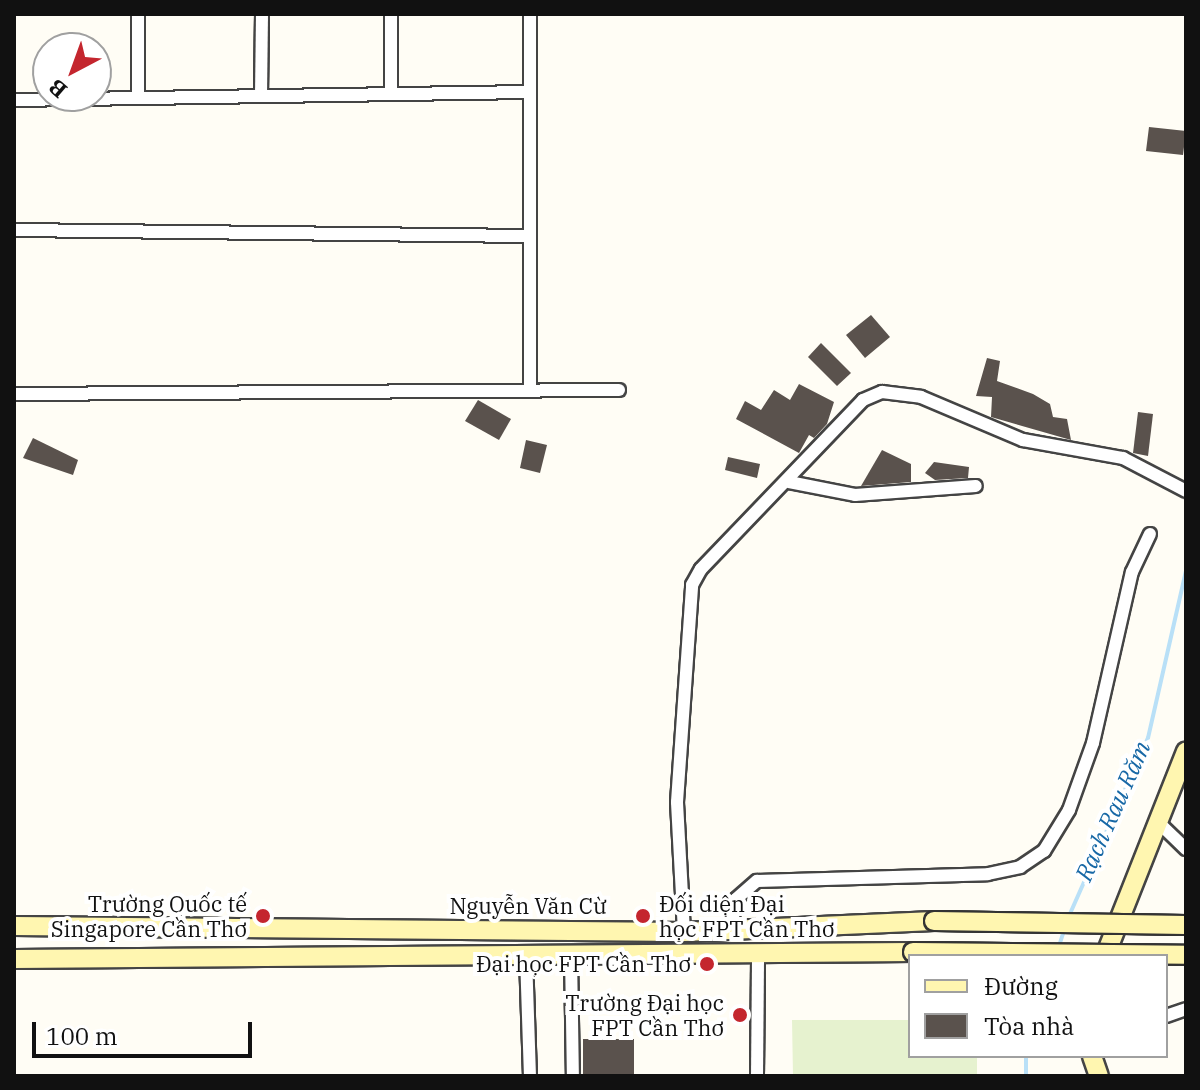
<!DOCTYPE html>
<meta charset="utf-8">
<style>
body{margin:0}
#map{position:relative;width:1200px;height:1090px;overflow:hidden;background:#fffdf5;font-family:"IBM Plex Serif",serif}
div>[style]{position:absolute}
.pitch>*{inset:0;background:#e6f2cf}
.stream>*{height:4px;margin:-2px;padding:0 2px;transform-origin:2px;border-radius:2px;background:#b9e0f7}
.building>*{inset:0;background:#5a524d}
.roads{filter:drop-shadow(2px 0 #444) drop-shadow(-2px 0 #444) drop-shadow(0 2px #444) drop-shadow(0 -2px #444)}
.street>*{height:12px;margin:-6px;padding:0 6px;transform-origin:6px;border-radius:6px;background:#fff}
.secondary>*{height:18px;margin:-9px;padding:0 9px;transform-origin:9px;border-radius:9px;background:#fff6b0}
.bridges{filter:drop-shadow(2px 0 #333) drop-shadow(-2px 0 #333) drop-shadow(0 2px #333) drop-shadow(0 -2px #333)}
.secondary-bridge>*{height:18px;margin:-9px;padding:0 9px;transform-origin:9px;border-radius:9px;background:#fff6b0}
.dots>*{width:22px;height:22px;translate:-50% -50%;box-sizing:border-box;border:4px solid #fff;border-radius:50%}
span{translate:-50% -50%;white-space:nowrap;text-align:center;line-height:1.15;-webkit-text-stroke:8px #fff;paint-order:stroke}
.poi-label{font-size:22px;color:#111}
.right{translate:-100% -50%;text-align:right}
.left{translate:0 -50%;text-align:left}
.street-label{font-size:22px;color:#111}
.water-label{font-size:24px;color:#1768a6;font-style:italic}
.frame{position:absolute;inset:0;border:16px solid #111;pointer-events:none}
.legend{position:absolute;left:908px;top:954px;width:260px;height:104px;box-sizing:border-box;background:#fff;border:2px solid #a0a0a0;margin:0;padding:10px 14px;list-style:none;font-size:24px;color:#111}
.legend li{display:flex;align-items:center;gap:16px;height:40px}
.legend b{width:40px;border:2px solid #a0a0a0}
.north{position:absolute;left:32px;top:32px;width:80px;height:80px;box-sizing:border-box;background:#fff;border:2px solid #a0a0a0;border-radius:50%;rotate:221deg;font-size:22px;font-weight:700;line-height:32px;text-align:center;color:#111}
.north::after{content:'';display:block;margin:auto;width:28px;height:36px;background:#c4262e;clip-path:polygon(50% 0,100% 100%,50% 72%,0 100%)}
.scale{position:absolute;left:32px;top:1022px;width:220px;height:36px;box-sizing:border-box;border:4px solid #111;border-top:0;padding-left:10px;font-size:24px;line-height:28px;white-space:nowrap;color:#111;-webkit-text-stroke:6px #fff;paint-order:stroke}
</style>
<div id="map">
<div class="pitch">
<i style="clip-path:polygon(792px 1020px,910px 1020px,910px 1056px,977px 1056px,977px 1076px,793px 1076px)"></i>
</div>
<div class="stream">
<i style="left:1069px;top:916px;width:195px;rotate:-66.1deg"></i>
<i style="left:1148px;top:738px;width:171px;rotate:-77.2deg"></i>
<i style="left:1059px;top:946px;width:19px;rotate:-72deg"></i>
<i style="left:1026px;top:1076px;width:20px;rotate:-90deg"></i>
</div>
<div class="building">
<i style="clip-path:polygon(1149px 127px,1186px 131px,1183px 155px,1146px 151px)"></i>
<i style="clip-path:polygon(871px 315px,890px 337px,865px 358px,846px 335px)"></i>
<i style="clip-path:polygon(821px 343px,851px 373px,837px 386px,808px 357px)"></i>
<i style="clip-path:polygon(987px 358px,1000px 361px,997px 381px,1033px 394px,1050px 404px,1053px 417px,1067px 419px,1071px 440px,991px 417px,992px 397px,976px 396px)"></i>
<i style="clip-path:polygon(799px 384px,834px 402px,827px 424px,814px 438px,809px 435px,799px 453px,736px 419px,745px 401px,761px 410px,774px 390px,790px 400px)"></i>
<i style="clip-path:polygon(478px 400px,511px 419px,499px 440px,465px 421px)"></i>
<i style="clip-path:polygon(1138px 412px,1153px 414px,1148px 456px,1133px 453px)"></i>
<i style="clip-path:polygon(33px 438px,78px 460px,73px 475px,23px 458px)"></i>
<i style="clip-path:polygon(526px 440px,547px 445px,540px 473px,520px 468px)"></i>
<i style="clip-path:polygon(882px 450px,911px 464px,911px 482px,861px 486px)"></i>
<i style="clip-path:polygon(728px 457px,760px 464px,757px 478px,725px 470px)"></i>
<i style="clip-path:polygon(934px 462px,969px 467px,968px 478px,935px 480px,925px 473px)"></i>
<i style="clip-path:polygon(583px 1039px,634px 1039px,634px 1076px,583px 1076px)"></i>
</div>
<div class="roads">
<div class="street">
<i style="left:391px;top:14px;width:80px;rotate:90deg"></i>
<i style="left:261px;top:96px;width:82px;rotate:-89.3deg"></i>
<i style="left:138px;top:98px;width:84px;rotate:-90deg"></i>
<i style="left:14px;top:100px;width:516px;rotate:-0.89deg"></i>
<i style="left:14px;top:230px;width:516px;rotate:0.67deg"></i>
<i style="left:530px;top:391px;width:377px;rotate:-90deg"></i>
<i style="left:14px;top:394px;width:605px;rotate:-0.38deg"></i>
<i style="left:789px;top:482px;width:67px;rotate:11.1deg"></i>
<i style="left:855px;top:495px;width:121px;rotate:-4.3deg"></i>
<i style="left:1158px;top:822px;width:39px;rotate:44deg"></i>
<i style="left:731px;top:930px;width:31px;rotate:-81deg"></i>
<i style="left:736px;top:899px;width:28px;rotate:-41deg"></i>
<i style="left:757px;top:881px;width:231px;rotate:-1.7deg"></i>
<i style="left:988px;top:874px;width:33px;rotate:-12deg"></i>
<i style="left:1020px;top:867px;width:29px;rotate:-34deg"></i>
<i style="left:1044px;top:851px;width:48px;rotate:-58.6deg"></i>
<i style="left:1069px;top:810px;width:71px;rotate:-70.3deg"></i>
<i style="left:1093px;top:743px;width:175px;rotate:-77.2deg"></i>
<i style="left:1132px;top:572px;width:42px;rotate:-64.7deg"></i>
<i style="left:684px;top:932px;width:130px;rotate:-93.1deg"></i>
<i style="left:677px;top:802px;width:218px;rotate:-86deg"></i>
<i style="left:692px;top:585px;width:18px;rotate:-61deg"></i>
<i style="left:701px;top:569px;width:234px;rotate:-46.2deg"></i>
<i style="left:863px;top:400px;width:21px;rotate:-23deg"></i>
<i style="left:882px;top:392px;width:39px;rotate:7deg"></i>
<i style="left:921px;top:397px;width:111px;rotate:22.9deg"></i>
<i style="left:1023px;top:440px;width:102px;rotate:10.2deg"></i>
<i style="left:1123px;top:458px;width:71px;rotate:27.6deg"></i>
<i style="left:571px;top:955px;width:121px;rotate:89.1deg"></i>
<i style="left:526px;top:956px;width:120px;rotate:88.1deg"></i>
<i style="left:1166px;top:1016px;width:21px;rotate:-19deg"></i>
<i style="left:757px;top:1076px;width:122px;rotate:-89.5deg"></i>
</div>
<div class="secondary">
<i style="left:14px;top:926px;width:670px;rotate:0.51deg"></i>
<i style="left:684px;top:932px;width:250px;rotate:-2.5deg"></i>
<i style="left:1105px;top:956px;width:220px;rotate:-68.4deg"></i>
<i style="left:14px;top:959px;width:899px;rotate:-0.45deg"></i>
<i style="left:1092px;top:1056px;width:21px;rotate:71deg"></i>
</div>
</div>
<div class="bridges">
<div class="secondary-bridge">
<i style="left:934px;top:921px;width:252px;rotate:0.9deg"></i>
<i style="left:913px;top:952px;width:273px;rotate:0.6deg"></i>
</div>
</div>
<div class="dots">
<i style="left:263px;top:916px;background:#c4262e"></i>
<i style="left:643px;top:916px;background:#c4262e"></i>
<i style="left:707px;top:964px;background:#c4262e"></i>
<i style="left:740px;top:1015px;background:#c4262e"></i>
</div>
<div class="poi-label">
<span class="right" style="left:247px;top:916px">Trường Quốc tế<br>Singapore Cần Thơ</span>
<span class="left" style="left:659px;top:916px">Đối diện Đại<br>học FPT Cần Thơ</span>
<span class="right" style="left:691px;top:964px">Đại học FPT Cần Thơ</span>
<span class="right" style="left:724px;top:1015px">Trường Đại học<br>FPT Cần Thơ</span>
</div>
<div class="street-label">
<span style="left:528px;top:906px">Nguyễn Văn Cừ</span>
</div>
<div class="water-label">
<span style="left:1113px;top:811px;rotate:-66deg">Rạch Rau Răm</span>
</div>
<div class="frame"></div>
<ul class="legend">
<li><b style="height:10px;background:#fff6b0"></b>Đường</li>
<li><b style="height:22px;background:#5a524d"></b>Tòa nhà</li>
</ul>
<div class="north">B</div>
<div class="scale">100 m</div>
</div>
